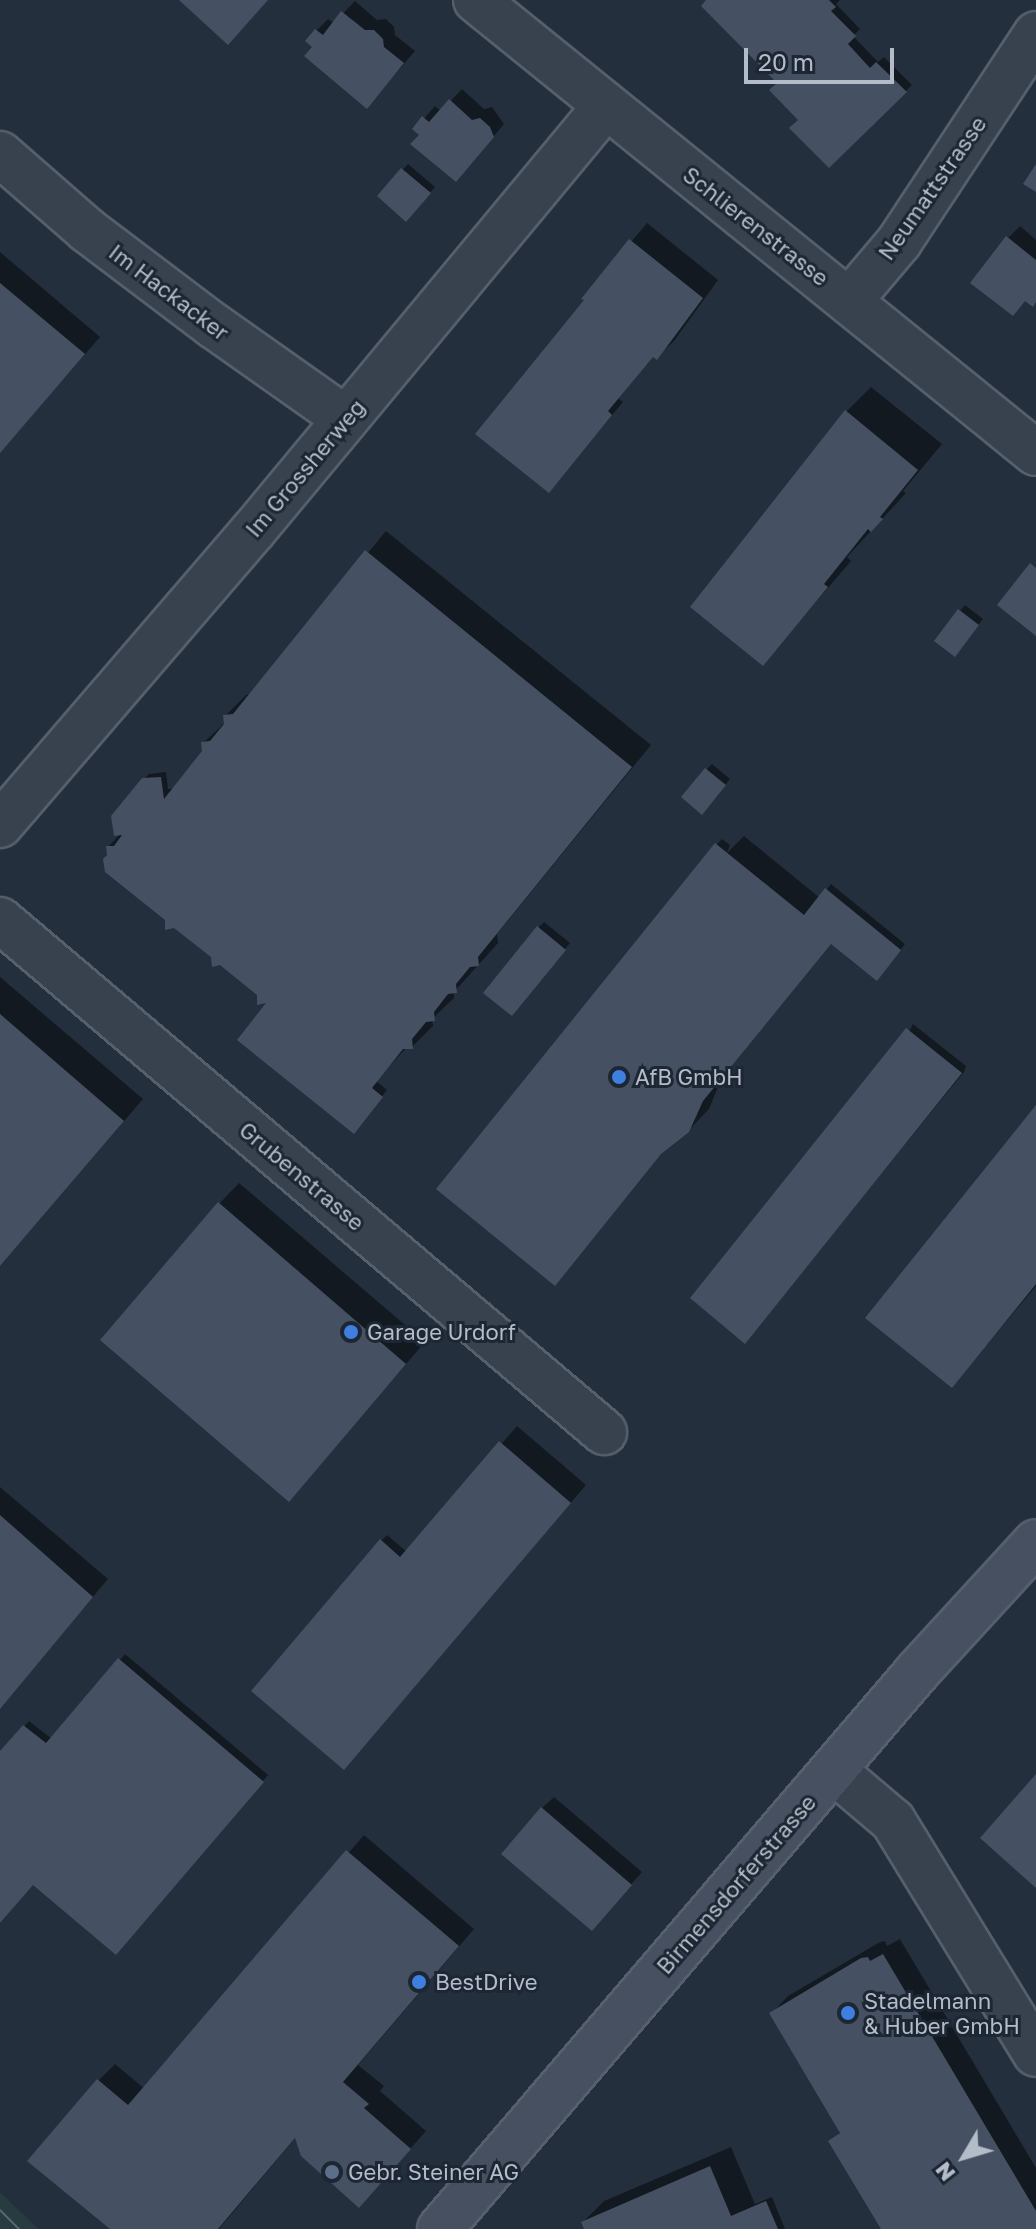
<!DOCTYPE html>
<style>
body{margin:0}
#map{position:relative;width:1036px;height:2229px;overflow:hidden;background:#242f3e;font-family:"Golos Text",sans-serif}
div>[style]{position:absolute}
.green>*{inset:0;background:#263c3f}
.shadow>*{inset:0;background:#0007}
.building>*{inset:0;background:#455162}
.roads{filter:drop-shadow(2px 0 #565f6c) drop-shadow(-2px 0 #565f6c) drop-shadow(0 2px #565f6c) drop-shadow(0 -2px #565f6c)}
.minor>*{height:44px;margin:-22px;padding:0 22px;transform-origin:22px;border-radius:22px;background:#38414e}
.tertiary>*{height:44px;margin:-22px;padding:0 22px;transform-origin:22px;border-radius:22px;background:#38414e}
.secondary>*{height:44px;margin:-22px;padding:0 22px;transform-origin:22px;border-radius:22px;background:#465061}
.tram>*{height:2px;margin:-1px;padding:0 1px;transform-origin:1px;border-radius:1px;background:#5a6575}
.dots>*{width:22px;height:22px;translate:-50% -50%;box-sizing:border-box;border:4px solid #1d2633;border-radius:50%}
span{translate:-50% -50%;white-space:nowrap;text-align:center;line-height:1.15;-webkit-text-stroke:6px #1d2633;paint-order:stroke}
.street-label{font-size:22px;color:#b4bcc9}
.poi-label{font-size:22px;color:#b4bcc9}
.left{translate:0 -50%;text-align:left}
.north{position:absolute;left:924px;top:2117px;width:80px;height:80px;-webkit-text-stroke:6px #1d2633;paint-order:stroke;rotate:232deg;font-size:22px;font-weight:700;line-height:32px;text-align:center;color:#b4bcc9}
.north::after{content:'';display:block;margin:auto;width:28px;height:36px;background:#b4bcc9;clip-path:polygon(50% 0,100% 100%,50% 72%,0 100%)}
.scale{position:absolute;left:744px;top:48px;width:150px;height:36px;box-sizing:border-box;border:4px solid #b4bcc9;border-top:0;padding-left:10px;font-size:24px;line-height:28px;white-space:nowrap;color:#b4bcc9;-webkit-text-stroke:6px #1d2633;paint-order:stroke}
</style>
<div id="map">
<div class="green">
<i style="clip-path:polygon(0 2192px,38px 2229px,0 2229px)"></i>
</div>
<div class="shadow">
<i style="clip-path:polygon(709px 0,840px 0,836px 4px,860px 29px,853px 36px,878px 62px,884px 57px,912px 85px,830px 166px,779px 84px)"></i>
<i style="clip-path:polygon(355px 1px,377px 20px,386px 19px,394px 27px,395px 35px,415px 51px,378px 94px,315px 46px,317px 30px,328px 19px,334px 23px)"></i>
<i style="clip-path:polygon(462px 89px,484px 109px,492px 107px,504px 124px,467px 168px,415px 129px,435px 106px,441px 111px)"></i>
<i style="clip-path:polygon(408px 164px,435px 187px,412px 213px,380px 196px)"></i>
<i style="clip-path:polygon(647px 223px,718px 280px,674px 341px,657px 357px,654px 355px,618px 398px,623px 402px,549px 491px,587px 301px,584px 298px)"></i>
<i style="clip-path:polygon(1020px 226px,1036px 240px,1036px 300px,1008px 238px)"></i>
<i style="clip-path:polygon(0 252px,100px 337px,0 452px)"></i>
<i style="clip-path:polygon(871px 387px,942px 444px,903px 491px,906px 493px,847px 557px,851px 561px,763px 664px,846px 412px)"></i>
<i style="clip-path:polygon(386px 531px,651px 745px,497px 934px,498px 943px,454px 992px,454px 998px,432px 1019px,433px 1026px,412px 1047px,407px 1047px,376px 1081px,387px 1090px,359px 1126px,271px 1000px,166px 919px,108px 847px,121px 833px,143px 780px,149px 774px,166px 772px,168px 789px,175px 789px,204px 752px,203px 743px,226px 722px,225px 716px,246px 695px,251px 694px)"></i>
<i style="clip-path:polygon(965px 605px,983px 619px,960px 649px,960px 611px)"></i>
<i style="clip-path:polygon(712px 764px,730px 779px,708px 807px,707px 769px)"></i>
<i style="clip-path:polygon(744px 836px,820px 898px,831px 884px,905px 944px,882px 973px,831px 942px,723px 1075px,709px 1109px,688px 1131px,717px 844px,722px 839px,730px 845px,727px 853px)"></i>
<i style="clip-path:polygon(544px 922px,570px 943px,517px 1008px,538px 928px)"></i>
<i style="clip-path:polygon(0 977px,143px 1099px,0 1266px)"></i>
<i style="clip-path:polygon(913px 1024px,966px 1066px,964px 1072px,766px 1315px)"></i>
<i style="clip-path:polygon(1036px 1109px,1036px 1286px,952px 1386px)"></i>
<i style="clip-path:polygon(239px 1183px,425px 1342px,289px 1499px,219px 1204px)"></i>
<i style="clip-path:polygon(517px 1426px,586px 1485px,360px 1751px,254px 1691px,382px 1540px,387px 1535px,407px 1552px)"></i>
<i style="clip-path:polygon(0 1487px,108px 1579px,0 1707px)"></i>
<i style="clip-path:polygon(125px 1654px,268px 1775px,134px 1933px,34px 1883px,0 1923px,0 1754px,29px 1721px,52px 1739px)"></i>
<i style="clip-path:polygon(554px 1797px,642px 1872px,603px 1917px,542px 1808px)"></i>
<i style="clip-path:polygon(364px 1835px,474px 1929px,358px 2065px,384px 2086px,380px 2091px,426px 2131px,375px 2189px,297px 2136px,219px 2229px,111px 2229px,99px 2080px,115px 2064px,145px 2089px)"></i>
<i style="clip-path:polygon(900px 1939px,1036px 2168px,1036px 2229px,883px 2229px,831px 2141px,841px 2131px,772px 2013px,788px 1996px,880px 1942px,885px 1941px,887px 1946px)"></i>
<i style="clip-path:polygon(731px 2147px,755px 2204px,772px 2197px,785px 2229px,586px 2229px,583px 2222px,604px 2201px)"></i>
</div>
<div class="building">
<i style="clip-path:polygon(179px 0,268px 0,228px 45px)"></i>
<i style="clip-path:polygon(706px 0,829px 0,836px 7px,831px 11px,856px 36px,848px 44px,870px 68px,876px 62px,907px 92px,829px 168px,789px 128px,798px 120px,769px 90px,777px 83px,701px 6px)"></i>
<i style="clip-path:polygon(341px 11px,365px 30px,374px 30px,383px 39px,384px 47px,404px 63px,367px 109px,304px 56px,312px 47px,305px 41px,315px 29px,323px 35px)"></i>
<i style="clip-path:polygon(449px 99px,472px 120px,480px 118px,490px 127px,494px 137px,456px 182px,410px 144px,419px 135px,412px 129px,422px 116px,429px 122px)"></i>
<i style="clip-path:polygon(1036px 164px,1036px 192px,1023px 184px)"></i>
<i style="clip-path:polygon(401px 168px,431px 193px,406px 222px,377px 196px)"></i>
<i style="clip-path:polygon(1006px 236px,1036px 260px,1036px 302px,1033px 307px,1025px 301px,1013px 316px,970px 283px)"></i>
<i style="clip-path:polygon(629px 239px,703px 298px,657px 360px,653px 357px,608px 411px,612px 415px,549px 493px,475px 434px,584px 300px,581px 299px)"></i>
<i style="clip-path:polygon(0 283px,85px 354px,0 453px)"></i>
<i style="clip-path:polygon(845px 410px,918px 470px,880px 517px,883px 519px,871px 532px,868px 529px,824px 584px,828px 587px,763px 666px,690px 607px)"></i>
<i style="clip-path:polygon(365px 550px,632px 767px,478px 957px,479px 966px,470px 967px,456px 984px,457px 993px,448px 994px,434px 1012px,435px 1021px,426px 1022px,412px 1039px,413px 1049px,403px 1049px,372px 1088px,383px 1097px,354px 1134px,237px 1040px,266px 1003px,257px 1005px,257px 995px,220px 965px,212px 967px,211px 957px,174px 928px,165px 930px,165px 920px,105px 872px,103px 859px,107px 855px,106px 846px,114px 846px,122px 835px,114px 836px,111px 816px,142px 778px,161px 777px,164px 799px,202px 751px,201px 742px,210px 741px,224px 724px,223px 715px,233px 714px)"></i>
<i style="clip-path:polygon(1030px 563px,1036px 568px,1036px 636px,997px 605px)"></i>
<i style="clip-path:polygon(958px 609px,979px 625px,955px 657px,934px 641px)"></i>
<i style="clip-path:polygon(705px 768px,726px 785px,702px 815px,681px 797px)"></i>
<i style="clip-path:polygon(715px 843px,804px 915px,825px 888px,901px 950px,877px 981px,831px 944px,703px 1101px,689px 1132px,661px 1154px,555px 1286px,436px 1189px)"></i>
<i style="clip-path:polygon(537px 926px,566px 950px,512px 1016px,483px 993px)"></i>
<i style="clip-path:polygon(0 1014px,124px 1121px,0 1266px)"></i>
<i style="clip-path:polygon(906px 1028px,962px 1073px,745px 1344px,690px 1298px)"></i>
<i style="clip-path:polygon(1036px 1105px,1036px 1284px,952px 1388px,865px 1318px)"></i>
<i style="clip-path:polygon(218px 1202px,406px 1364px,289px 1502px,100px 1340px)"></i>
<i style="clip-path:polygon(499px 1441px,571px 1503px,344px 1770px,251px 1691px,380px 1539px,400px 1557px)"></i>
<i style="clip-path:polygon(0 1515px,93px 1597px,0 1709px)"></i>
<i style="clip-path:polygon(118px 1658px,264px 1782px,116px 1955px,33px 1885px,0 1923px,0 1751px,23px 1725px,46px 1743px)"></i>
<i style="clip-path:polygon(1036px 1774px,1036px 1888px,980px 1838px)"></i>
<i style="clip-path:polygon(541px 1807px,632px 1885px,592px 1931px,501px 1854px)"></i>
<i style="clip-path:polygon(346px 1850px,459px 1946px,343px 2082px,369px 2104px,364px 2108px,411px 2149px,359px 2208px,301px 2156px,295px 2138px,218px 2229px,110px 2229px,27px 2161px,97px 2079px,128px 2105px)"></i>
<i style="clip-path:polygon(883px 1954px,1036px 2211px,1036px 2229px,881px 2229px,828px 2141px,840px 2133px,769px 2013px,861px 1958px,868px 1957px,870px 1961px)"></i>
<i style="clip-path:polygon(710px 2166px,731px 2216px,766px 2201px,778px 2229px,584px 2229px,581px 2222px)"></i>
</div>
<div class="roads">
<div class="minor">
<i style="left:0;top:154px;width:116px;rotate:41.1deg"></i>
<i style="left:87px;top:230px;width:159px;rotate:37.1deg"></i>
<i style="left:214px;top:326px;width:161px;rotate:35.2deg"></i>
<i style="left:850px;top:300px;width:76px;rotate:-49.8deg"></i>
<i style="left:899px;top:242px;width:249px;rotate:-56.6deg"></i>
<i style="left:0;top:825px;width:388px;rotate:-49.3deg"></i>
<i style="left:253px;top:531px;width:551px;rotate:-50.3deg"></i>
<i style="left:0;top:920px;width:792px;rotate:40.29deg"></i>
<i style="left:834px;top:1771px;width:77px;rotate:40.3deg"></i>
<i style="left:893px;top:1821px;width:273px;rotate:58.5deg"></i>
</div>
<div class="tertiary">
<i style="left:476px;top:0;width:720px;rotate:38.97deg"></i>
</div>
<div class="secondary">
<i style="left:440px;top:2229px;width:733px;rotate:-49.42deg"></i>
<i style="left:917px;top:1672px;width:176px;rotate:-47.5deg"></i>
</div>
</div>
<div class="tram">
<i style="left:0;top:2210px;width:27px;rotate:45deg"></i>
</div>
<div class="dots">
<i style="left:619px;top:1077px;background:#3f7fe0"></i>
<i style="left:351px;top:1332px;background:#3f7fe0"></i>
<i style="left:419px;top:1982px;background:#3f7fe0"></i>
<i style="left:848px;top:2013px;background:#3f7fe0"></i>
<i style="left:332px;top:2172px;background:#5c6f8a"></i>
</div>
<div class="street-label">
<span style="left:932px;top:188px;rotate:-55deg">Neumattstrasse</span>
<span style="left:756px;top:226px;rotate:38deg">Schlierenstrasse</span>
<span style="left:169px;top:292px;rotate:37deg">Im Hackacker</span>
<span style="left:305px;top:468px;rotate:-50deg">Im Grossherweg</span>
<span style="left:302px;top:1176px;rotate:40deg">Grubenstrasse</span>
<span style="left:736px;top:1884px;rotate:-49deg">Birmensdorferstrasse</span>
</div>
<div class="poi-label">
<span class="left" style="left:635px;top:1077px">AfB GmbH</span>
<span class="left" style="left:367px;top:1332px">Garage Urdorf</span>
<span class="left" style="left:435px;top:1982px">BestDrive</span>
<span class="left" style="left:864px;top:2013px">Stadelmann<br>&amp; Huber GmbH</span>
<span class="left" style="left:348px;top:2172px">Gebr. Steiner AG</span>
</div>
<div class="north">N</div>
<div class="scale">20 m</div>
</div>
